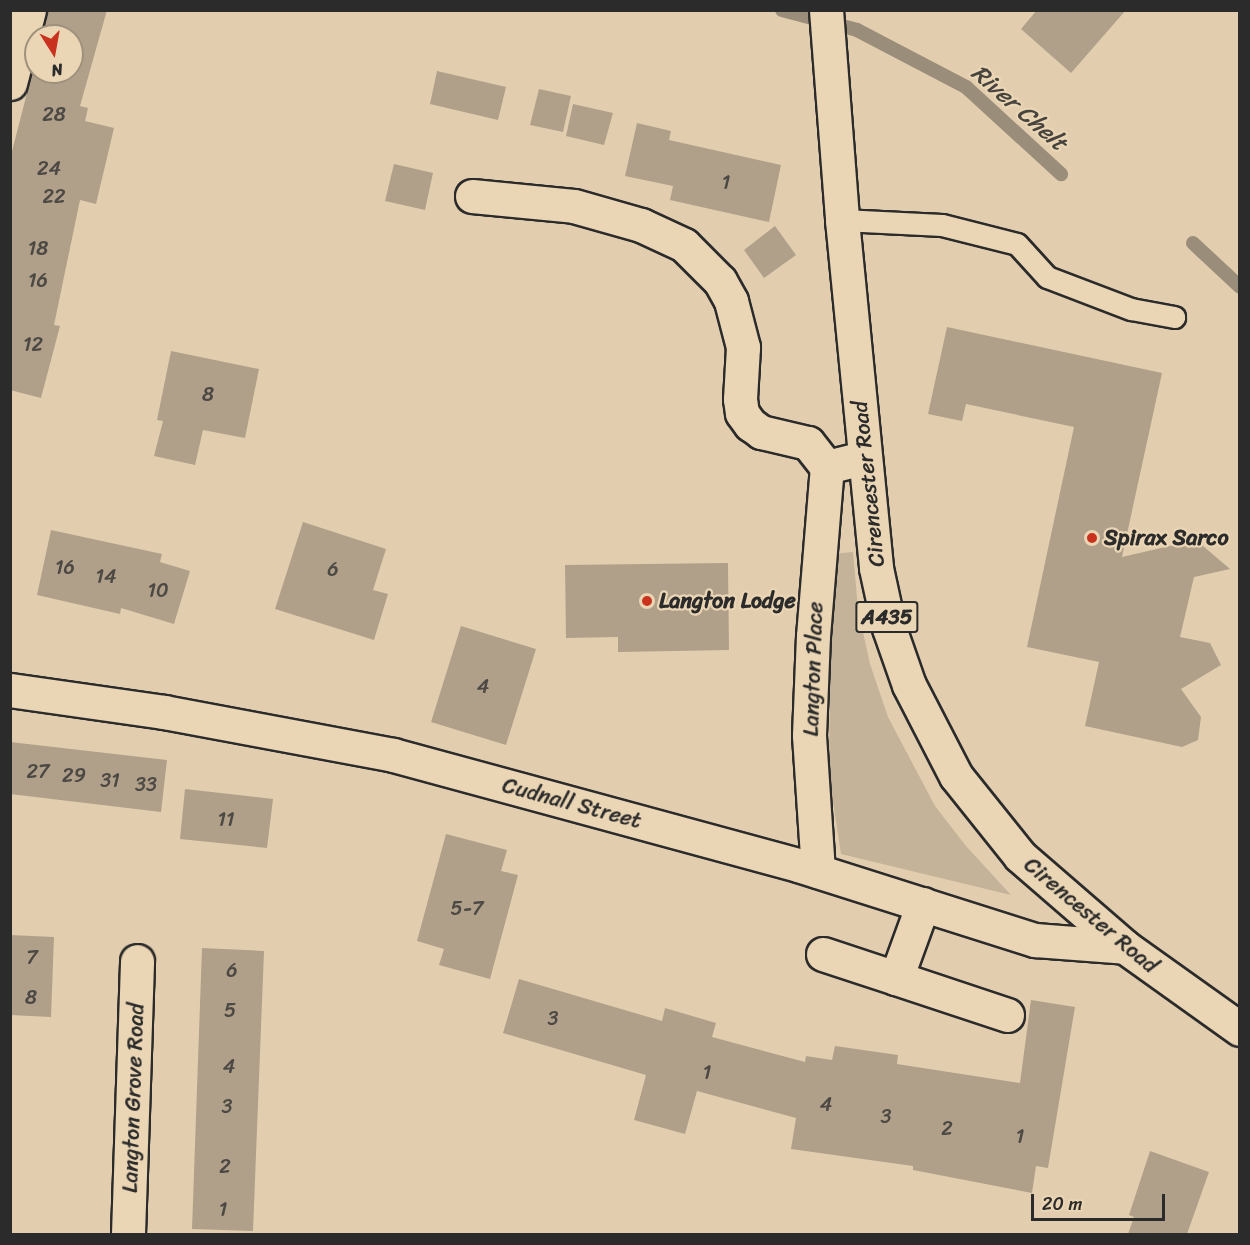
<!DOCTYPE html>
<style>
body{margin:0}
#map{position:relative;width:1250px;height:1245px;overflow:hidden;background:#e2ceaf;font-family:Sriracha,sans-serif}
div>[style]{position:absolute}
.green>*{inset:0;background:#c4b399}
.stream>*{height:14px;margin:-7px;padding:0 7px;transform-origin:7px;border-radius:7px;background:#9a8d7a}
.building>*{inset:0;background:#b0a08a}
.roads{filter:drop-shadow(2px 0 #2b2b2b) drop-shadow(-2px 0 #2b2b2b) drop-shadow(0 2px #2b2b2b) drop-shadow(0 -2px #2b2b2b)}
.lane>*{height:21px;margin:-10.5px;padding:0 10.5px;transform-origin:10.5px;border-radius:10.5px;background:#ead5b4}
.street>*{height:33px;margin:-16.5px;padding:0 16.5px;transform-origin:16.5px;border-radius:16.5px;background:#ead5b4}
.primary>*{height:33px;margin:-16.5px;padding:0 16.5px;transform-origin:16.5px;border-radius:16.5px;background:#ead5b4}
.dots>*{width:16px;height:16px;translate:-50% -50%;box-sizing:border-box;border:3px solid #ead5b4;border-radius:50%}
span{translate:-50% -50%;white-space:nowrap;text-align:center;line-height:1.15;-webkit-text-stroke:4.5px #ead5b4;paint-order:stroke}
.number-label{font-size:20px;color:#4c4843}
.number-label span{-webkit-text-stroke-width:0}
.shield-label span{padding:2px 4px;background:#ead5b4;border:2px solid;border-radius:4px;-webkit-text-stroke-width:0}
.shield-label{font-size:21px;color:#2b2b2b;font-weight:700}
.street-label{font-size:22px;color:#2b2b2b}
.poi-label{font-size:22px;color:#2b2b2b;font-weight:700}
.left{translate:0 -50%;text-align:left}
.water-label{font-size:24px;color:#47443f;font-style:italic}
.frame{position:absolute;inset:0;border:12px solid #2b2b2b;pointer-events:none}
.north{position:absolute;left:24px;top:24px;width:60px;height:60px;box-sizing:border-box;background:#ead5b4;border:2px solid #9e917d;border-radius:50%;rotate:169deg;font-size:16px;font-weight:700;line-height:24px;text-align:center;color:#2b2b2b}
.north::after{content:'';display:block;margin:auto;width:21px;height:27px;background:#c8321e;clip-path:polygon(50% 0,100% 100%,50% 72%,0 100%)}
.scale{position:absolute;left:1031px;top:1194px;width:134px;height:27px;box-sizing:border-box;border:3px solid #2b2b2b;border-top:0;padding-left:8px;font-size:18px;line-height:21px;white-space:nowrap;color:#2b2b2b;-webkit-text-stroke:4px #ead5b4;paint-order:stroke}
</style>
<div id="map">
<div class="green">
<i style="clip-path:polygon(853px 552px,858px 609px,870px 664px,888px 717px,935px 806px,966px 846px,1011px 895px,841px 854px,829px 776px,831px 554px)"></i>
</div>
<div class="stream">
<i style="left:782px;top:10px;width:78px;rotate:14.9deg"></i>
<i style="left:857px;top:30px;width:123px;rotate:27.6deg"></i>
<i style="left:966px;top:87px;width:129px;rotate:42.5deg"></i>
<i style="left:1193px;top:243px;width:64px;rotate:43.1deg"></i>
</div>
<div class="building">
<i style="clip-path:polygon(48px 10px,107px 10px,80px 106px,88px 108px,85px 121px,114px 128px,96px 204px,80px 200px,54px 325px,60px 326px,41px 398px,10px 390px,10px 159px,36px 58px,36px 72px,72px 72px,72px 36px,42px 36px)"></i>
<i style="clip-path:polygon(1037px 10px,1126px 10px,1071px 73px,1021px 29px)"></i>
<i style="clip-path:polygon(437px 71px,506px 87px,498px 120px,430px 104px)"></i>
<i style="clip-path:polygon(539px 89px,571px 96px,563px 132px,530px 125px)"></i>
<i style="clip-path:polygon(573px 104px,613px 113px,604px 145px,566px 136px)"></i>
<i style="clip-path:polygon(637px 123px,671px 131px,669px 140px,781px 165px,769px 222px,670px 200px,673px 186px,625px 176px)"></i>
<i style="clip-path:polygon(394px 164px,433px 173px,425px 210px,385px 201px)"></i>
<i style="clip-path:polygon(775px 226px,796px 255px,764px 278px,744px 250px)"></i>
<i style="clip-path:polygon(947px 327px,1162px 373px,1122px 557px,1196px 540px,1230px 569px,1194px 577px,1180px 637px,1210px 643px,1221px 665px,1181px 689px,1201px 717px,1198px 740px,1182px 747px,1085px 726px,1099px 662px,1027px 647px,1074px 427px,966px 404px,962px 421px,928px 414px)"></i>
<i style="clip-path:polygon(171px 351px,259px 369px,245px 438px,203px 430px,195px 465px,154px 456px,163px 421px,157px 420px)"></i>
<i style="clip-path:polygon(303px 522px,386px 549px,373px 590px,388px 594px,374px 640px,275px 609px)"></i>
<i style="clip-path:polygon(51px 530px,162px 554px,160px 562px,190px 571px,174px 624px,121px 608px,120px 614px,37px 595px)"></i>
<i style="clip-path:polygon(728px 563px,729px 650px,618px 652px,618px 637px,566px 638px,565px 565px)"></i>
<i style="clip-path:polygon(461px 626px,536px 649px,506px 745px,431px 722px)"></i>
<i style="clip-path:polygon(10px 742px,167px 760px,161px 812px,10px 794px)"></i>
<i style="clip-path:polygon(185px 789px,273px 799px,267px 848px,180px 839px)"></i>
<i style="clip-path:polygon(446px 834px,507px 850px,501px 871px,518px 875px,490px 979px,439px 965px,444px 949px,417px 941px)"></i>
<i style="clip-path:polygon(10px 935px,54px 937px,51px 1017px,10px 1015px)"></i>
<i style="clip-path:polygon(202px 948px,264px 951px,253px 1231px,192px 1229px)"></i>
<i style="clip-path:polygon(519px 979px,662px 1021px,665px 1008px,716px 1023px,712px 1037px,805px 1062px,806px 1056px,832px 1060px,835px 1046px,898px 1055px,897px 1064px,1020px 1083px,1031px 1000px,1075px 1007px,1048px 1168px,1036px 1166px,1032px 1193px,913px 1170px,913px 1166px,791px 1149px,796px 1118px,697px 1091px,685px 1134px,634px 1120px,646px 1075px,503px 1033px)"></i>
<i style="clip-path:polygon(1150px 1151px,1209px 1172px,1187px 1234px,1128px 1234px,1134px 1217px,1129px 1215px)"></i>
</div>
<div class="roads">
<div class="lane">
<i style="left:842px;top:220px;width:100px;rotate:2.9deg"></i>
<i style="left:942px;top:225px;width:77px;rotate:14.2deg"></i>
<i style="left:1017px;top:244px;width:45px;rotate:47.7deg"></i>
<i style="left:1047px;top:277px;width:90px;rotate:20.9deg"></i>
<i style="left:1131px;top:309px;width:44px;rotate:10.5deg"></i>
</div>
<div class="street">
<i style="left:10px;top:83px;width:75px;rotate:-75.4deg"></i>
<i style="left:472px;top:196px;width:102px;rotate:5.6deg"></i>
<i style="left:574px;top:206px;width:70px;rotate:15.8deg"></i>
<i style="left:641px;top:225px;width:47px;rotate:24.9deg"></i>
<i style="left:684px;top:245px;width:51px;rotate:45deg"></i>
<i style="left:720px;top:281px;width:23px;rotate:61deg"></i>
<i style="left:731px;top:301px;width:48px;rotate:75.4deg"></i>
<i style="left:743px;top:347px;width:52px;rotate:93.3deg"></i>
<i style="left:740px;top:399px;width:14px;rotate:82deg"></i>
<i style="left:742px;top:413px;width:14px;rotate:54deg"></i>
<i style="left:750px;top:424px;width:14px;rotate:36deg"></i>
<i style="left:761px;top:432px;width:48px;rotate:13.2deg"></i>
<i style="left:808px;top:443px;width:31px;rotate:52deg"></i>
<i style="left:827px;top:467px;width:38px;rotate:-14deg"></i>
<i style="left:10px;top:690px;width:156px;rotate:8.1deg"></i>
<i style="left:164px;top:712px;width:233px;rotate:10.6deg"></i>
<i style="left:393px;top:755px;width:420px;rotate:15.2deg"></i>
<i style="left:798px;top:865px;width:249px;rotate:17.6deg"></i>
<i style="left:1035px;top:940px;width:90px;rotate:4.4deg"></i>
<i style="left:818px;top:871px;width:136px;rotate:-93.8deg"></i>
<i style="left:809px;top:735px;width:99px;rotate:-87.7deg"></i>
<i style="left:813px;top:636px;width:170px;rotate:-85.3deg"></i>
<i style="left:923px;top:904px;width:79px;rotate:110deg"></i>
<i style="left:896px;top:978px;width:117px;rotate:18.4deg"></i>
<i style="left:823px;top:954px;width:77px;rotate:18.2deg"></i>
<i style="left:128px;top:1234px;width:273px;rotate:-88.1deg"></i>
</div>
<div class="primary">
<i style="left:826px;top:10px;width:211px;rotate:85.6deg"></i>
<i style="left:842px;top:220px;width:350px;rotate:84.4deg"></i>
<i style="left:876px;top:568px;width:61px;rotate:77.8deg"></i>
<i style="left:889px;top:628px;width:60px;rotate:70.7deg"></i>
<i style="left:909px;top:685px;width:102px;rotate:62.7deg"></i>
<i style="left:956px;top:776px;width:102px;rotate:51.3deg"></i>
<i style="left:1020px;top:856px;width:139px;rotate:40.9deg"></i>
<i style="left:1125px;top:947px;width:141px;rotate:35.5deg"></i>
</div>
</div>
<div class="dots">
<i style="left:1092px;top:538px;background:#c8321e"></i>
<i style="left:647px;top:601px;background:#c8321e"></i>
</div>
<div class="number-label">
<span style="left:54px;top:114px">28</span>
<span style="left:49px;top:168px">24</span>
<span style="left:726px;top:182px">1</span>
<span style="left:54px;top:196px">22</span>
<span style="left:38px;top:248px">18</span>
<span style="left:38px;top:280px">16</span>
<span style="left:33px;top:344px">12</span>
<span style="left:208px;top:394px">8</span>
<span style="left:65px;top:567px">16</span>
<span style="left:333px;top:569px">6</span>
<span style="left:106px;top:576px">14</span>
<span style="left:158px;top:590px">10</span>
<span style="left:483px;top:686px">4</span>
<span style="left:38px;top:771px">27</span>
<span style="left:74px;top:775px">29</span>
<span style="left:110px;top:780px">31</span>
<span style="left:146px;top:784px">33</span>
<span style="left:226px;top:819px">11</span>
<span style="left:467px;top:908px">5-7</span>
<span style="left:32px;top:957px">7</span>
<span style="left:232px;top:970px">6</span>
<span style="left:31px;top:997px">8</span>
<span style="left:230px;top:1010px">5</span>
<span style="left:553px;top:1018px">3</span>
<span style="left:229px;top:1066px">4</span>
<span style="left:707px;top:1072px">1</span>
<span style="left:826px;top:1104px">4</span>
<span style="left:227px;top:1106px">3</span>
<span style="left:886px;top:1116px">3</span>
<span style="left:947px;top:1128px">2</span>
<span style="left:1020px;top:1136px">1</span>
<span style="left:225px;top:1166px">2</span>
<span style="left:223px;top:1209px">1</span>
</div>
<div class="shield-label">
<span style="left:887px;top:617px">A435</span>
</div>
<div class="street-label">
<span style="left:868px;top:484px;rotate:-96deg">Cirencester Road</span>
<span style="left:813px;top:669px;rotate:-88deg">Langton Place</span>
<span style="left:572px;top:803px;rotate:15deg">Cudnall Street</span>
<span style="left:1091px;top:915px;rotate:40deg">Cirencester Road</span>
<span style="left:133px;top:1098px;rotate:-88deg">Langton Grove Road</span>
</div>
<div class="poi-label">
<span class="left" style="left:1104px;top:538px">Spirax Sarco</span>
<span class="left" style="left:659px;top:601px">Langton Lodge</span>
</div>
<div class="water-label">
<span style="left:1019px;top:108px;rotate:41deg">River Chelt</span>
</div>
<div class="frame"></div>
<div class="north">N</div>
<div class="scale">20 m</div>
</div>
